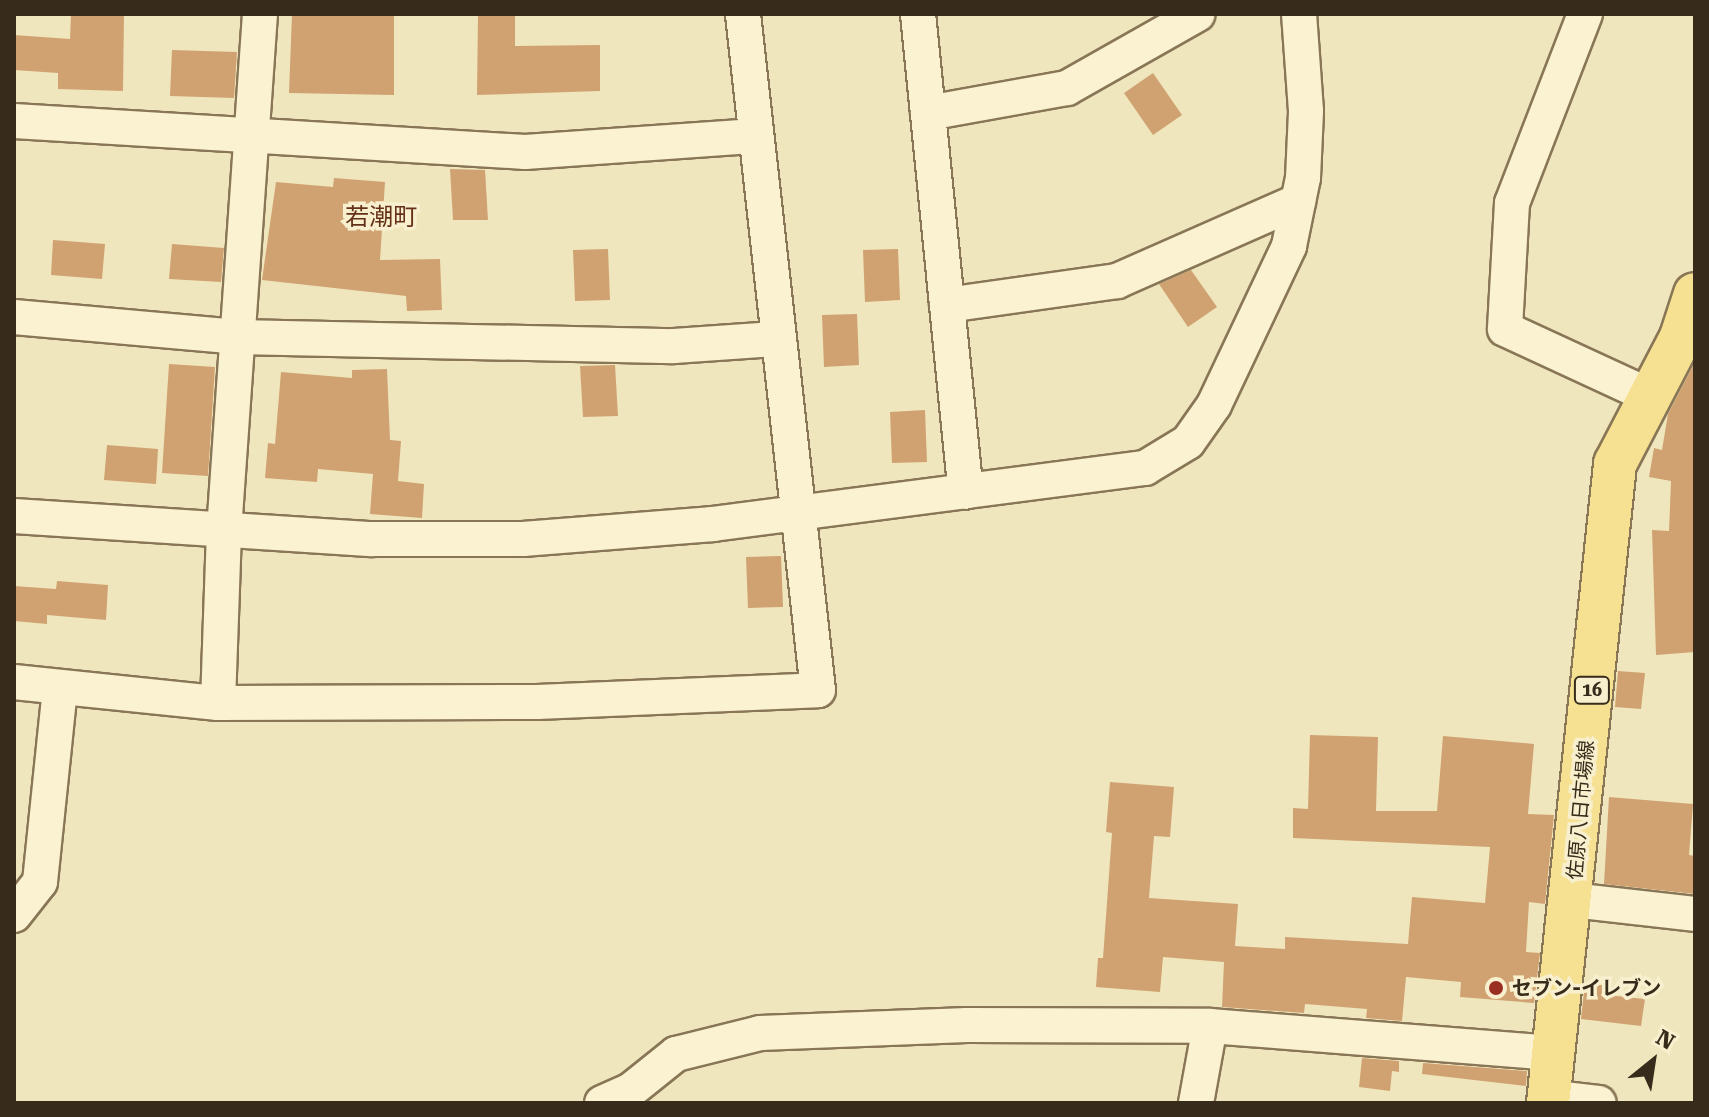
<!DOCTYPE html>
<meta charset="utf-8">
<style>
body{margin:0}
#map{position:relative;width:1709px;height:1117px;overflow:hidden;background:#f0e6bd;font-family:"Roboto Serif","Noto Sans JP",serif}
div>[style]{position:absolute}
.building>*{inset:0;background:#d0a271}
.roads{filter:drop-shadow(2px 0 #887656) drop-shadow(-2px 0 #887656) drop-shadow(0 2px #887656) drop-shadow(0 -2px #887656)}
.minor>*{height:34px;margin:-17px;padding:0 17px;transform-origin:17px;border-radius:17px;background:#faf2d1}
.major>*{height:42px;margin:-21px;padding:0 21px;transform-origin:21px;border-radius:21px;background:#f6e192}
.dots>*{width:22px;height:22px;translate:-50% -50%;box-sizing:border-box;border:4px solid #f7efcd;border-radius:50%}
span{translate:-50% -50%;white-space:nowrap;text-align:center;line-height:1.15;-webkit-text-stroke:7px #f7efcd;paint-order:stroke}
.shield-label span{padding:2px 6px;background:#f7efcd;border:2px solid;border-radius:6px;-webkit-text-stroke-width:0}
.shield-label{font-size:18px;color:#372b1b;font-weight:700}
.street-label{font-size:20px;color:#372b1b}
.poi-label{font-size:20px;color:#372b1b;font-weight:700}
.left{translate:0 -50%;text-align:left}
.quarter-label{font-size:24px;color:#653018}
.frame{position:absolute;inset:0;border:16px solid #372b1b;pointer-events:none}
.north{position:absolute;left:1613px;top:1021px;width:80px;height:80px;-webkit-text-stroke:6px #f7efcd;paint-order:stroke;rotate:30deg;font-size:22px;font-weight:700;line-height:32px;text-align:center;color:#372b1b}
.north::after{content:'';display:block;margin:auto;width:28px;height:36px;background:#372b1b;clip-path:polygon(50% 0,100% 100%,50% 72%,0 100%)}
</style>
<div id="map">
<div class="building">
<i style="clip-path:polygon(71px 14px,124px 14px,123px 91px,58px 89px,58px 73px,14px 70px,14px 35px,70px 39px)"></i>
<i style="clip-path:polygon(292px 14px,394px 14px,394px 95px,289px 93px)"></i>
<i style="clip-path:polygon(478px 14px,515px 14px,515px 46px,600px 45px,600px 91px,477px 95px)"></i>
<i style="clip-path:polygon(172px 50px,237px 52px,234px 98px,170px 96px)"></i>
<i style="clip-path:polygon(1153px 73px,1182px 115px,1153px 135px,1124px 93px)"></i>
<i style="clip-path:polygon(450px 169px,485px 170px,488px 220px,453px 220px)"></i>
<i style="clip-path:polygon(334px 178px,385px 182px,380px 260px,440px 259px,442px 310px,407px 311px,406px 296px,262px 280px,276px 182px,333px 187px)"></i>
<i style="clip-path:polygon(53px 240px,105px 244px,102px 279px,51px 275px)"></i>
<i style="clip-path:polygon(172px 244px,224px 248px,221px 282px,169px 279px)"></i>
<i style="clip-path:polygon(608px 249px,610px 300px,575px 301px,573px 250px)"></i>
<i style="clip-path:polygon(898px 249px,900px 300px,865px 302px,863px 250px)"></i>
<i style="clip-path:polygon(1191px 270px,1217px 307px,1188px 327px,1159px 284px)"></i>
<i style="clip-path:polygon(857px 314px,859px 365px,824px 367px,822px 315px)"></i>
<i style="clip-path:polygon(1695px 362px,1695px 652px,1656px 655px,1652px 530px,1669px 531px,1671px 481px,1649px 477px,1654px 448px,1662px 450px,1668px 414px)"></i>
<i style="clip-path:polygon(169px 364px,215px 367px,208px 476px,162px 473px)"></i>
<i style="clip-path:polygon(615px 365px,618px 416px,583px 417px,580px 366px)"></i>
<i style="clip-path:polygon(387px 369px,390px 440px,401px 441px,398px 481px,424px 484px,422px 518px,370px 514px,373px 474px,318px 469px,317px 482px,265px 478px,268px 443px,275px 444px,281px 372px,352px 378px,352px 370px)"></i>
<i style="clip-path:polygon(925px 410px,927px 462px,892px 463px,890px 412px)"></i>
<i style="clip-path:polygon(107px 445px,158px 449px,156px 484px,104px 480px)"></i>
<i style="clip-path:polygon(781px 556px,783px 607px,748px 608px,746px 557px)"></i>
<i style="clip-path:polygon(57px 581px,108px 585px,106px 620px,47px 615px,47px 624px,14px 621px,14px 586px,56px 589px)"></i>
<i style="clip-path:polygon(1618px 671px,1645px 673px,1641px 709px,1615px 707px)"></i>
<i style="clip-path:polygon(1310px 735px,1378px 737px,1376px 811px,1437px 811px,1443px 736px,1534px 744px,1528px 814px,1554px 815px,1545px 904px,1529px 902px,1526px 952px,1540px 953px,1534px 1003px,1460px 997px,1461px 982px,1406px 977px,1402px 1021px,1366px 1018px,1367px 1009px,1305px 1004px,1304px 1013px,1222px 1007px,1224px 962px,1163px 957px,1160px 992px,1096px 987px,1098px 958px,1103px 958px,1112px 833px,1106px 832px,1110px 782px,1174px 787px,1170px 837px,1154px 836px,1149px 898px,1238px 904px,1235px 946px,1285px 949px,1285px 937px,1408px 944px,1412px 897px,1485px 903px,1490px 847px,1293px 838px,1293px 808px,1308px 809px)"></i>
<i style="clip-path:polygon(1609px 797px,1693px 804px,1689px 855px,1695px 856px,1695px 894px,1604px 884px)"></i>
<i style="clip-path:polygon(1585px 983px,1617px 987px,1616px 996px,1645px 999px,1641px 1026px,1581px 1019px)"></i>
<i style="clip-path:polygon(1362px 1058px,1399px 1061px,1399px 1072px,1392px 1071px,1390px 1091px,1359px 1087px)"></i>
<i style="clip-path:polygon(1423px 1063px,1527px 1071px,1526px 1086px,1422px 1074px)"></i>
</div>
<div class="roads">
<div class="minor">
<i style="left:918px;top:14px;width:480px;rotate:84.3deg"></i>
<i style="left:1585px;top:14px;width:203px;rotate:111.1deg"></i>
<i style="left:1512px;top:203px;width:126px;rotate:93.2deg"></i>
<i style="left:1505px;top:329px;width:160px;rotate:24.8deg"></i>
<i style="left:928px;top:113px;width:141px;rotate:-10.2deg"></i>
<i style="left:1067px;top:88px;width:150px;rotate:-29.5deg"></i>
<i style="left:14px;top:121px;width:512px;rotate:3.47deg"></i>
<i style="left:525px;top:152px;width:231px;rotate:-4deg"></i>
<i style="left:947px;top:305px;width:172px;rotate:-8deg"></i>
<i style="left:1117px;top:281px;width:198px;rotate:-23.8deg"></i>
<i style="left:14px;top:317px;width:224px;rotate:5.1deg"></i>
<i style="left:237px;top:337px;width:437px;rotate:1.2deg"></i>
<i style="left:674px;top:346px;width:101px;rotate:-4deg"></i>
<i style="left:14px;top:516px;width:359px;rotate:3.7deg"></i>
<i style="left:372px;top:539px;width:151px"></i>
<i style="left:523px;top:539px;width:191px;rotate:-4.5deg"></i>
<i style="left:713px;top:524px;width:436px;rotate:-7.4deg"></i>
<i style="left:1145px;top:468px;width:50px;rotate:-31.2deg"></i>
<i style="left:1188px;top:442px;width:45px;rotate:-54.9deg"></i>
<i style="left:1214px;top:405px;width:176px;rotate:-64.7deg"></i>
<i style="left:1289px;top:246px;width:69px;rotate:-78.4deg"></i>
<i style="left:1303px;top:178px;width:67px;rotate:-87.4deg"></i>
<i style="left:1306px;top:111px;width:97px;rotate:-94.1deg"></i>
<i style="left:14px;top:682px;width:205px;rotate:5.9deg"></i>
<i style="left:218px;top:703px;width:319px;rotate:-0.2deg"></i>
<i style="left:537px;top:702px;width:281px;rotate:-2.4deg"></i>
<i style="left:818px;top:690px;width:680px;rotate:-96.33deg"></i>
<i style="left:218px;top:703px;width:172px;rotate:-88deg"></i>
<i style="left:224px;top:531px;width:518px;rotate:-86.02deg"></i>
<i style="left:1572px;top:900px;width:124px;rotate:6.5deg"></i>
<i style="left:14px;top:915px;width:42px;rotate:-51.8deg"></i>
<i style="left:40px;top:882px;width:196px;rotate:-84.1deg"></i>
<i style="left:1548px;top:1097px;width:51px;rotate:6.7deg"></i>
<i style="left:602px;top:1103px;width:32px;rotate:-24deg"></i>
<i style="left:631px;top:1090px;width:58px;rotate:-38.7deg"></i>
<i style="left:676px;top:1054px;width:87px;rotate:-14deg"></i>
<i style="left:760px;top:1033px;width:207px;rotate:-2.2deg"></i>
<i style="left:967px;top:1025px;width:243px;rotate:0.2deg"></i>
<i style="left:1210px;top:1026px;width:344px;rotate:4.5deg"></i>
<i style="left:1196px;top:1103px;width:78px;rotate:-79.7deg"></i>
</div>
<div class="major">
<i style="left:1548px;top:1103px;width:643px;rotate:-84.01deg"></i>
<i style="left:1615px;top:464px;width:143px;rotate:-62.5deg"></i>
<i style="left:1681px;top:337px;width:45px;rotate:-72deg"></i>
</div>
</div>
<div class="dots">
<i style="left:1496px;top:988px;background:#9a2e23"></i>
</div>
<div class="shield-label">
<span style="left:1592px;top:690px">16</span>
</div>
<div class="street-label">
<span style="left:1581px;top:810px;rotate:-85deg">佐原八日市場線</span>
</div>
<div class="poi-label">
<span class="left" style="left:1512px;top:988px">セブン-イレブン</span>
</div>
<div class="quarter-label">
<span style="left:381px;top:218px">若潮町</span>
</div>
<div class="frame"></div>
<div class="north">N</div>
</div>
